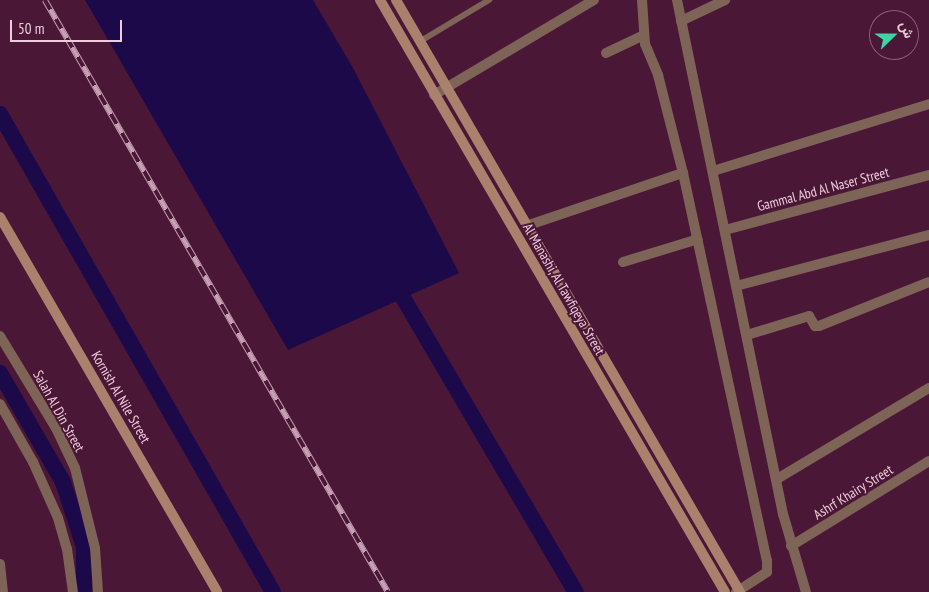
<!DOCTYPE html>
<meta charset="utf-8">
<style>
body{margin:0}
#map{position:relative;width:929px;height:592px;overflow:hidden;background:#4b1736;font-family:"PT Sans Narrow",Vazirmatn,sans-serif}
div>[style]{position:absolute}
.water>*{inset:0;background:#1c0949}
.canal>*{height:16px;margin:-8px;padding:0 8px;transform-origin:8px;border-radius:8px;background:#1c0949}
.service>*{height:6px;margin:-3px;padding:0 3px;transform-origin:3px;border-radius:3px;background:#7e6357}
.minor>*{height:10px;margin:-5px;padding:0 5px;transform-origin:5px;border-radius:5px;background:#7e6357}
.tertiary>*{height:10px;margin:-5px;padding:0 5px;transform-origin:5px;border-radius:5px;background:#7e6357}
.secondary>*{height:10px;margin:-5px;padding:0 5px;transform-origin:5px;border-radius:5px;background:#aa816d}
.rail>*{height:5.5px;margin-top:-2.75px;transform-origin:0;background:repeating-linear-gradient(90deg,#4b1736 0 11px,#c7a0b4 0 22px);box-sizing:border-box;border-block:1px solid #c7a0b4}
span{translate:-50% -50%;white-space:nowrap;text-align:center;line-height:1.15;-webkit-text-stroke:4px #4b1736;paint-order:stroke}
.street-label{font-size:14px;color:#eeccdc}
.north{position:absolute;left:869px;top:10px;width:50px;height:50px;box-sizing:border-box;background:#4b1736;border:1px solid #8c5f78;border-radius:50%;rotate:68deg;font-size:14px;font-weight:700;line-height:20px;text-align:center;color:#eeccdc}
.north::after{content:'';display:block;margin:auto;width:18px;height:22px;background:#3bd4a4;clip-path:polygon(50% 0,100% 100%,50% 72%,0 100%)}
.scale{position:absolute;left:10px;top:20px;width:112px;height:22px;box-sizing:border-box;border:2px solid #eeccdc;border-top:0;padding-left:6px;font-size:15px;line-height:18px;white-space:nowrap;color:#eeccdc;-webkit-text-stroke:4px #4b1736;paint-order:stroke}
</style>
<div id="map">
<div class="water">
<i style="clip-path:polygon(85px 0,313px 0,353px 68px,459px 273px,288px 350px)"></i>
</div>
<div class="canal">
<i style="left:0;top:114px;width:550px;rotate:60.27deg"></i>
<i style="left:392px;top:279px;width:363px;rotate:59.6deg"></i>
<i style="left:0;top:373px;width:126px;rotate:60deg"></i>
<i style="left:63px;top:482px;width:68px;rotate:72.1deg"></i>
<i style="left:84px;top:547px;width:45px;rotate:90deg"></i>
</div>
<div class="service">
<i style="left:419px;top:42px;width:82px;rotate:-31deg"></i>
</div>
<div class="minor">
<i style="left:681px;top:21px;width:49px;rotate:-25.5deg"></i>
<i style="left:606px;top:53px;width:42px;rotate:-25.3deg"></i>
<i style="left:434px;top:95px;width:186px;rotate:-30.7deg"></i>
<i style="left:713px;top:171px;width:226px;rotate:-17.2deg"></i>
<i style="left:526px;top:226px;width:166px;rotate:-18.7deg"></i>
<i style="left:725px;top:230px;width:211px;rotate:-15.1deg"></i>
<i style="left:623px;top:262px;width:78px;rotate:-17deg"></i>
<i style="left:736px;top:286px;width:200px;rotate:-14.8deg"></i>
<i style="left:747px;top:335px;width:65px;rotate:-17deg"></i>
<i style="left:809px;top:316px;width:12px;rotate:59deg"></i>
<i style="left:815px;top:326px;width:4px"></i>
<i style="left:819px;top:326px;width:118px;rotate:-21.8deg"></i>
<i style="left:0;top:336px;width:108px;rotate:58.7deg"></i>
<i style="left:56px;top:428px;width:44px;rotate:64.6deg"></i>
<i style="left:75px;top:468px;width:82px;rotate:76deg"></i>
<i style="left:95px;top:548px;width:44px;rotate:86.1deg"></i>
<i style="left:0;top:404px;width:67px;rotate:60.4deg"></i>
<i style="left:33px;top:462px;width:61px;rotate:65.9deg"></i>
<i style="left:58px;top:518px;width:32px;rotate:74deg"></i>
<i style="left:67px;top:549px;width:43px;rotate:82.1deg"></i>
<i style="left:777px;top:479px;width:177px;rotate:-30.9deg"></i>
<i style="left:791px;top:546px;width:162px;rotate:-31.6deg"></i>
<i style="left:0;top:564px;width:28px;rotate:84deg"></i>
</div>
<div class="tertiary">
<i style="left:642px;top:0;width:44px;rotate:86.1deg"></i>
<i style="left:645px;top:44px;width:34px;rotate:67deg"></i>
<i style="left:658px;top:75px;width:101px;rotate:75.7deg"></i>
<i style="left:683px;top:173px;width:396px;rotate:77.8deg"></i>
<i style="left:767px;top:560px;width:12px;rotate:90deg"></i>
<i style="left:767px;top:572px;width:37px;rotate:147deg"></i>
<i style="left:677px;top:0;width:525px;rotate:78.35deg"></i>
<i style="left:783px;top:514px;width:81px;rotate:73.6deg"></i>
</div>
<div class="secondary">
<i style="left:380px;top:0;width:685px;rotate:59.77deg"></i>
<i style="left:396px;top:0;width:685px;rotate:59.84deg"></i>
<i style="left:0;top:217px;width:433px;rotate:59.9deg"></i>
</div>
<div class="rail">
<i style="left:45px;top:0;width:684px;rotate:59.91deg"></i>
</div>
<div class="street-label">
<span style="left:823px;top:189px;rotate:-15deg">Gammal Abd Al Naser Street</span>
<span style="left:564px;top:289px;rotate:60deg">Al Manashi, Al Tawfiqeya Street</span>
<span style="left:121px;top:397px;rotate:60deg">Kornish Al Nile Street</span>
<span style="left:59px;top:411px;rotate:61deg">Salah Al Din Street</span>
<span style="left:853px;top:492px;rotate:-32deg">Ashrf Khairy Street</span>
</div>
<div class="north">ش</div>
<div class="scale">50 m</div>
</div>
